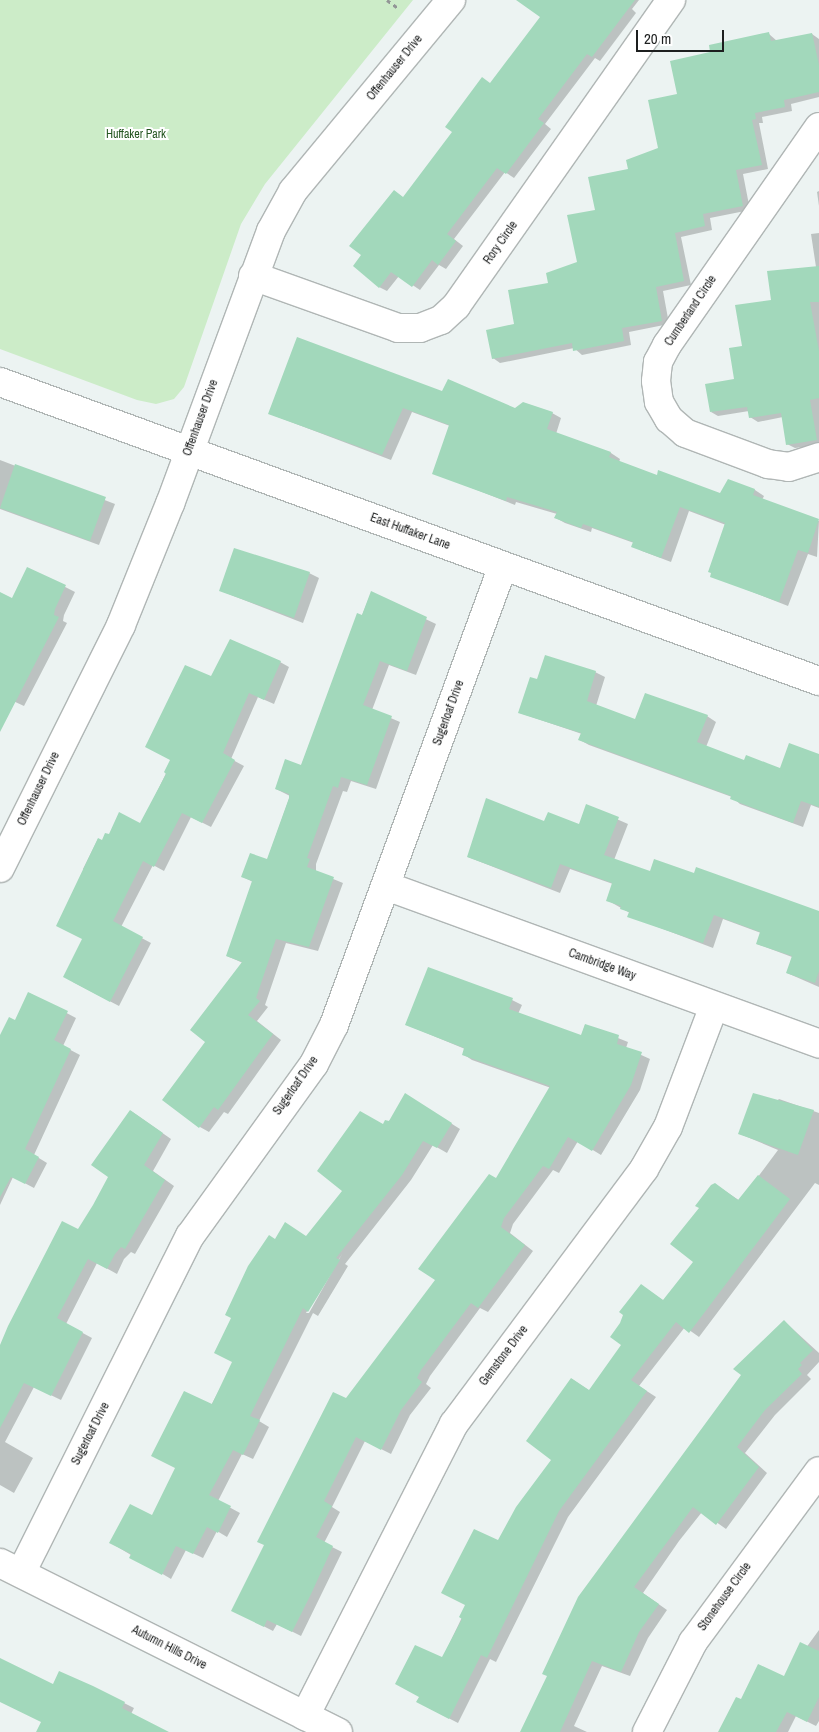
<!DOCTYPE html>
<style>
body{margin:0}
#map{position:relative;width:819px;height:1732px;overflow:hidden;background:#ecf3f2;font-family:"Archivo Narrow",sans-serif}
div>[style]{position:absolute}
.green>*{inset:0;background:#ccecc8}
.shadow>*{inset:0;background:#0003}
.building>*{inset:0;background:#a2d8bb}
.path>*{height:3px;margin-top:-1.5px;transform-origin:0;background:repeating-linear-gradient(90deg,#929696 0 4px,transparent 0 8px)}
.roads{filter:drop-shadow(1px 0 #b0b6b5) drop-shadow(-1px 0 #b0b6b5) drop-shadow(0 1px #b0b6b5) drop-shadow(0 -1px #b0b6b5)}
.minor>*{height:28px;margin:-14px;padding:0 14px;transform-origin:14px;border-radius:14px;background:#fff}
span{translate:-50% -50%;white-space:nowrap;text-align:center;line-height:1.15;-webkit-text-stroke:4px #fff;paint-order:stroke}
.street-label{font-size:12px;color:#1d1f1f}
.park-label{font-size:12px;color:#245520}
.scale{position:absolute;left:636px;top:30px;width:88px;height:22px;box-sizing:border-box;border:2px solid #1d1f1f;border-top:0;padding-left:6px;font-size:15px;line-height:18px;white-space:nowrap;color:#1d1f1f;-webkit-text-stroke:4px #fff;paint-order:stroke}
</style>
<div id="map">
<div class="green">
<i style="clip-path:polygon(0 0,413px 0,265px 184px,241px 224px,184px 387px,174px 399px,156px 404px,137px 400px,0 349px)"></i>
</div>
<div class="shadow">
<i style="clip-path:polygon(541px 0,639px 0,632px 9px,636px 13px,600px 61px,595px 58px,545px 124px,551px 129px,514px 178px,505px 172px,454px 239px,463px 246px,446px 269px,439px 265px,420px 290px,399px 276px,387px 291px,379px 287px,363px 255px,395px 192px,404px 198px,491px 84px,542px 17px)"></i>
<i style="clip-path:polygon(769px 34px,777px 41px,812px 34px,819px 39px,819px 97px,791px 104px,792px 111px,762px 117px,763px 123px,759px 123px,768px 169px,743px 174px,750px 210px,710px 218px,712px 230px,681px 237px,691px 285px,663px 291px,669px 324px,629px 332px,631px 345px,582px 355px,574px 348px,500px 363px,493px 358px,549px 284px,578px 263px,596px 211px,630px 170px,660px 149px,679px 95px,712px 53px)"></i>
<i style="clip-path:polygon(819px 191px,819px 206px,817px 192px)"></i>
<i style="clip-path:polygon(819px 233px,819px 445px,795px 448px,787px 444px,783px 417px,758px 422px,750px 417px,749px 411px,718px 416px,711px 412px,736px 380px,743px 347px,772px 301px,816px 267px,811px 234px)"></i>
<i style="clip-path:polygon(443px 392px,515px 409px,552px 413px,561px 418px,556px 434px,611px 453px,620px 459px,619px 462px,657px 476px,720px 495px,728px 481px,755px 490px,764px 496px,762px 500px,819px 521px,817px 557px,808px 554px,788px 606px,712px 576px,726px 525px,689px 511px,671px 562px,642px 551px,633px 546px,634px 543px,592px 528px,591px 532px,565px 523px,556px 518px,557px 514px,516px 502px,515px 505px,434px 473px,450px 426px,412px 412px,391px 460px,270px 414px)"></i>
<i style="clip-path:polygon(0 460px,115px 504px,99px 545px,0 509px)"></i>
<i style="clip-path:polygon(28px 568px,75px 592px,64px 615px,63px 621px,67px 623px,24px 706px,0 695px,0 593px,13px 600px)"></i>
<i style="clip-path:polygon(309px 573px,319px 578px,303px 623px,221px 591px)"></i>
<i style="clip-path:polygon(371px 593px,436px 624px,416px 675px,389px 665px,372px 710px,400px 722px,376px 789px,351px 781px,347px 792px,343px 791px,316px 864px,316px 872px,343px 883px,318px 951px,286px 943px,265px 1005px,268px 1007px,257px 1021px,281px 1040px,228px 1114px,224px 1112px,209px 1132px,200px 1127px,207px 1041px,243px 963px,227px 956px,253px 882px,243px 877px,267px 861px,290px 796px,276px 789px,301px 766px)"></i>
<i style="clip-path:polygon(280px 662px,289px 667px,274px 704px,258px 697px,231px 759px,244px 766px,211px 827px,191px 817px,164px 871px,153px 865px,121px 927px,151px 943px,119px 1006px,73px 982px,84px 939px,86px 871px,83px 869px,98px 839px,103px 841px,109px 835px,141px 825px,212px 678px)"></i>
<i style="clip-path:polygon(595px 672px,605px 677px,596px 706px,635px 721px,707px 716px,716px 722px,706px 747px,745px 762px,780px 769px,819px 755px,819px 808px,811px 805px,803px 827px,740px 804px,732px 797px,589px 745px,580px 740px,582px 734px,520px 713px,538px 681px)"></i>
<i style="clip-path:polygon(587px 806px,628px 824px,614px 860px,651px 873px,694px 875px,819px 912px,819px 987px,787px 973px,792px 957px,757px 944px,761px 933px,723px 919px,713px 948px,629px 916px,630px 913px,607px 900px,613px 884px,570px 869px,560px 893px,468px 857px,545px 823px,579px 826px)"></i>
<i style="clip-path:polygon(29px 993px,76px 1018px,63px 1046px,80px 1055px,34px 1155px,47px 1163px,34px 1188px,13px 1177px,0 1205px,0 1038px,15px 1022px)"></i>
<i style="clip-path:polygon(512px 1000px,522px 1005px,518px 1014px,581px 1037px,585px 1025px,628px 1042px,626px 1048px,650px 1059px,640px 1090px,601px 1155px,578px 1141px,559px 1173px,553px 1170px,513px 1224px,510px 1233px,533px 1251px,488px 1312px,480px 1308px,430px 1376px,426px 1384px,431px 1388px,410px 1415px,391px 1454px,365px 1441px,332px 1507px,340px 1512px,324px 1543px,342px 1552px,301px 1636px,277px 1624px,273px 1631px,242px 1615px,346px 1400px,437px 1280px,551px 1088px,472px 1060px,463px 1054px,465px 1049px,407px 1025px)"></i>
<i style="clip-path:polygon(779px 1099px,819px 1113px,819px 1185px,815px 1183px,699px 1337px,685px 1327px,639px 1386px,656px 1397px,568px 1517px,496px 1662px,490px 1659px,458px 1723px,427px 1707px,442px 1659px,498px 1542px,553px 1460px,572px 1379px,590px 1391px,623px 1345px,621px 1324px,641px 1285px,664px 1301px,695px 1262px,701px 1208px,715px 1184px,740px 1201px,778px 1150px,740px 1134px)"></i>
<i style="clip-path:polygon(evenodd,414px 1100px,460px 1129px,447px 1153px,433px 1145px,411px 1180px,345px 1264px,348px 1266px,318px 1316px,313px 1313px,259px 1421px,269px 1427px,253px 1459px,242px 1454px,218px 1501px,240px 1513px,227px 1537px,217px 1531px,203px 1558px,186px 1550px,171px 1579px,111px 1543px,152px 1517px,234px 1362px,275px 1240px,307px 1237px,343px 1191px,383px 1126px,414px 1100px,342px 1254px,309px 1313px,306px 1313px,342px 1254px)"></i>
<i style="clip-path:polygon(131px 1111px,171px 1139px,153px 1171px,174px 1186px,135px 1254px,131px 1252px,124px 1259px,117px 1274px,97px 1263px,66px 1324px,92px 1338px,61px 1400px,34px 1387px,5px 1442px,33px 1458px,14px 1493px,0 1485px,0 1348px,79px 1231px,110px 1177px)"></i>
<i style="clip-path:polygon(784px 1321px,819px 1353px,819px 1362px,807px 1375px,811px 1379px,775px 1415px,745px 1453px,767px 1473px,726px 1529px,702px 1512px,679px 1541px,643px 1593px,667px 1610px,648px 1638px,630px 1676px,602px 1666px,574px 1726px,587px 1732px,521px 1732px)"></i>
<i style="clip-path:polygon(819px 1630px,819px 1721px,816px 1726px,796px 1716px,788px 1732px,723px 1732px,741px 1701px,784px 1678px)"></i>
<i style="clip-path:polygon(0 1659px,53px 1685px,124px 1703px,134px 1708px,131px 1714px,150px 1732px,63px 1732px,0 1701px)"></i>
</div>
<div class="building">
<i style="clip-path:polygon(516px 0,635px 0,592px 57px,587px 54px,538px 119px,544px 123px,506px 174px,497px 168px,447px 234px,456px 241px,438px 265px,432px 260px,412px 287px,391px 272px,379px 288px,353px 266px,361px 255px,349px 246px,394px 190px,403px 197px,452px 132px,445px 127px,482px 77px,490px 83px,540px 17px)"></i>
<i style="clip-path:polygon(769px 32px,771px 41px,812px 33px,819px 65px,819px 92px,784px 100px,785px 107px,755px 113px,756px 119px,752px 120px,762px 165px,736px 170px,743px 206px,703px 214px,705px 226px,675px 233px,684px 281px,656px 287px,662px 321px,622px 328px,624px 341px,573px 351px,572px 343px,492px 359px,486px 330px,514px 324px,508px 290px,548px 283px,546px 273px,577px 262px,567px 215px,595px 210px,588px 177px,628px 169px,626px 160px,658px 148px,648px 100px,677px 94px,670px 61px,710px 52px,709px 45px)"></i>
<i style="clip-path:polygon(819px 266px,819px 302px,810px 302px,819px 351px,819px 398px,810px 400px,817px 440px,786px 445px,781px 413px,749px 418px,747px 407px,710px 412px,705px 384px,734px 379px,729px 348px,742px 346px,735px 305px,771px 300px,767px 271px)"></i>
<i style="clip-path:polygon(297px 337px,442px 391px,448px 379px,515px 408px,523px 402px,553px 412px,547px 429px,611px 452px,609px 457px,657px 475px,658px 470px,720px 493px,728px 479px,755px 489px,753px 495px,819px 519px,808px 553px,798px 550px,779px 602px,710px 577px,711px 573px,708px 572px,725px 523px,680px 507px,661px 558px,631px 547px,633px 542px,583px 524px,581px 528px,554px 518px,557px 512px,507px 497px,506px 501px,432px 474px,449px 425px,403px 408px,382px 455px,268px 414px)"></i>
<i style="clip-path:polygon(15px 464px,106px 497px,90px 541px,0 508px)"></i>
<i style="clip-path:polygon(234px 548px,310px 572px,294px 618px,219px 591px)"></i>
<i style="clip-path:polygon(27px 567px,66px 585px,55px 609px,54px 615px,59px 617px,0 732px,0 592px,12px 598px)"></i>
<i style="clip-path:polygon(371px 591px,427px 617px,407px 671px,380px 661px,363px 705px,392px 716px,367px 785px,341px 777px,338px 788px,333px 786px,307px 858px,310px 859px,307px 867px,334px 877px,309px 947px,276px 939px,256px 998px,260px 1001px,248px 1015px,273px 1034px,218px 1110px,214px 1107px,199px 1128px,162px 1100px,205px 1042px,190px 1030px,242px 962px,226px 956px,252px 881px,241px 877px,250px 853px,267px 859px,289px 798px,289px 794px,275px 789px,285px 759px,301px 765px,357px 613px,362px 615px)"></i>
<i style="clip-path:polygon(230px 639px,281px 661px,264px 700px,249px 693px,223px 753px,235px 760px,202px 823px,182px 813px,154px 867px,143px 861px,113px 921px,143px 937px,110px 1002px,63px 977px,82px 939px,56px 926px,98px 838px,102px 840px,105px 833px,109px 834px,119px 812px,140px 823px,166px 774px,164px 772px,170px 760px,145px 747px,185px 665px,211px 676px)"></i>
<i style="clip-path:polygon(545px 655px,596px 671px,587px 701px,635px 719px,645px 693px,708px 715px,697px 742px,744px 760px,746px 755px,780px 768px,789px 743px,819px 754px,819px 807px,801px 801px,793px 823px,730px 799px,731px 796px,578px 740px,581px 733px,518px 713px,530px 677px,537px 679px)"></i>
<i style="clip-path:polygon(486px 798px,544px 821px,548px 812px,579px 824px,586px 804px,619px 817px,604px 855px,650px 871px,654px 859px,694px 873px,696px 867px,819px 911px,819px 971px,815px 983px,786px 973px,792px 956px,756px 944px,760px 932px,714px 915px,703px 943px,627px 917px,629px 912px,620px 909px,621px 906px,606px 901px,612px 883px,560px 864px,551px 888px,467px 857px)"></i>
<i style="clip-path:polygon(428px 967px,513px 998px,509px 1009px,581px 1035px,585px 1024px,619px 1035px,617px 1044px,642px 1052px,631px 1085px,592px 1151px,568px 1137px,549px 1169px,543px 1166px,504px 1218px,501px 1227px,525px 1245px,478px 1308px,471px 1303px,421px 1370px,417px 1378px,422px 1382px,401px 1410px,381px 1450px,356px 1437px,324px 1501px,332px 1506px,316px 1537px,333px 1546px,311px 1594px,292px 1632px,267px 1620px,264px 1627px,231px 1611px,264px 1545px,257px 1542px,333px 1392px,346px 1398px,435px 1280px,418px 1269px,489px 1174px,496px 1178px,550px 1086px,462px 1055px,464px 1048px,405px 1025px)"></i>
<i style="clip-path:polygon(28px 992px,68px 1011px,54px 1040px,71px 1049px,25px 1149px,39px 1157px,25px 1184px,11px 1177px,0 1197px,0 1035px,9px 1017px,15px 1020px)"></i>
<i style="clip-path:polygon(405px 1093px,452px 1123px,437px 1148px,423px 1141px,402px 1175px,336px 1258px,340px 1260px,308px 1312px,303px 1308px,250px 1416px,260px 1420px,243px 1455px,233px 1450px,209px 1495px,231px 1506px,218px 1533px,207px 1527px,193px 1554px,176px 1546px,162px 1575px,129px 1558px,131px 1554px,109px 1543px,130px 1504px,152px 1515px,175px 1468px,151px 1456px,184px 1391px,212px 1404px,232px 1362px,214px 1353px,231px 1318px,225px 1315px,248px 1266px,269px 1235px,275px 1239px,285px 1222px,306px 1236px,342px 1191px,317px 1171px,360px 1111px,383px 1124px,385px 1120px,389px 1121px)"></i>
<i style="clip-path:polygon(753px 1093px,814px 1110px,798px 1155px,738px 1134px)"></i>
<i style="clip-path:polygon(130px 1110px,163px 1133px,144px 1165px,165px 1180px,125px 1249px,121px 1247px,115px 1254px,107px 1269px,88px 1259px,57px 1318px,83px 1332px,51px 1396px,24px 1383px,0 1428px,0 1345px,8px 1326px,62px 1221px,78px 1229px,93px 1205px,108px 1177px,91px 1165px)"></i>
<i style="clip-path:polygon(758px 1175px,790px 1199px,689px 1333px,676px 1322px,631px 1380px,647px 1391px,559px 1511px,487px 1658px,481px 1655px,449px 1719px,416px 1702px,419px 1697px,395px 1684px,415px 1645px,442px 1657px,462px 1619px,459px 1617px,465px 1605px,441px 1593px,474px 1529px,498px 1540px,516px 1507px,551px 1460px,526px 1441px,571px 1378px,589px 1390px,621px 1345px,610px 1337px,620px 1323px,623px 1315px,619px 1312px,641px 1284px,663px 1300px,693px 1262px,670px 1244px,699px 1208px,695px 1206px,711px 1185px,715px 1183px,738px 1200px)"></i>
<i style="clip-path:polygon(784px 1320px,813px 1350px,800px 1363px,802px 1365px,798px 1369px,802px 1374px,765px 1410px,737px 1447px,759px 1467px,716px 1525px,693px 1507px,634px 1587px,659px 1604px,639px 1632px,621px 1672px,592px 1661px,560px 1732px,520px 1732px,547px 1676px,542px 1674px,578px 1597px,741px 1375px,733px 1369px)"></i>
<i style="clip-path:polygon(800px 1642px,819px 1651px,819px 1697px,807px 1722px,787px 1712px,776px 1732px,718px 1732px,736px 1697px,741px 1699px,758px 1664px,784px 1676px)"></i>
<i style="clip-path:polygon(0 1658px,53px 1684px,59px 1671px,93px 1686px,125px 1702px,122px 1708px,169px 1732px,36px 1732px,41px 1722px,0 1702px)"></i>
</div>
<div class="path">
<i style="left:387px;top:0;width:14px;rotate:36deg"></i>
</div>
<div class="roads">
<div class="minor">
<i style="left:819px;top:127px;width:266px;rotate:124.9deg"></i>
<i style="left:667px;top:345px;width:19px;rotate:118deg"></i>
<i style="left:658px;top:362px;width:19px;rotate:96deg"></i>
<i style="left:656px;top:381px;width:21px;rotate:82deg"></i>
<i style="left:659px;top:402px;width:20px;rotate:60deg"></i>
<i style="left:669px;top:419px;width:21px;rotate:41deg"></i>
<i style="left:685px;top:433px;width:89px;rotate:20.5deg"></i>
<i style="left:768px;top:464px;width:21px;rotate:8deg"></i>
<i style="left:789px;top:467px;width:32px;rotate:-18deg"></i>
<i style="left:253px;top:276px;width:154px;rotate:19.7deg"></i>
<i style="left:398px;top:328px;width:22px"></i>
<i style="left:420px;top:328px;width:22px;rotate:-21deg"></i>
<i style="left:441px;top:320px;width:21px;rotate:-43deg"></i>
<i style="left:456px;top:306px;width:374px;rotate:-54.9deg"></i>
<i style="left:0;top:382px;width:872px;rotate:20.06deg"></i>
<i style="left:0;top:868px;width:271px;rotate:-63.5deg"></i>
<i style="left:121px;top:625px;width:131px;rotate:-68deg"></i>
<i style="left:170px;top:504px;width:291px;rotate:-69.7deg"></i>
<i style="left:271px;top:231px;width:46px;rotate:-61.2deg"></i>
<i style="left:293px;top:191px;width:248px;rotate:-50.4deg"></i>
<i style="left:386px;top:886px;width:461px;rotate:20deg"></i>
<i style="left:0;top:1563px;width:378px;rotate:26.6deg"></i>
<i style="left:21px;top:1573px;width:377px;rotate:-63.4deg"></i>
<i style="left:190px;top:1236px;width:212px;rotate:-54.2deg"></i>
<i style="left:314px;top:1064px;width:44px;rotate:-62.9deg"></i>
<i style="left:334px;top:1025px;width:489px;rotate:-69.8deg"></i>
<i style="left:305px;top:1716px;width:328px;rotate:-63deg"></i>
<i style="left:454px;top:1424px;width:318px;rotate:-53.3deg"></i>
<i style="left:644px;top:1169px;width:48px;rotate:-60.3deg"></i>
<i style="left:668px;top:1127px;width:129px;rotate:-69.2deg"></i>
<i style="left:647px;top:1732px;width:101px;rotate:-62.9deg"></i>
<i style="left:693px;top:1642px;width:212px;rotate:-53.6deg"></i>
</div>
</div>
<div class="street-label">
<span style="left:395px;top:68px;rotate:-51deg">Offenhauser Drive</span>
<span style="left:501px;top:243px;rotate:-55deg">Rory Circle</span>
<span style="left:691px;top:311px;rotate:-56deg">Cumberland Circle</span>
<span style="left:201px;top:418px;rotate:-70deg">Offenhauser Drive</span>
<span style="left:410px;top:532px;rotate:20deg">East Huffaker Lane</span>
<span style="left:449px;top:713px;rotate:-70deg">Sugerloaf Drive</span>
<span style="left:39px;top:789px;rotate:-64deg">Offenhauser Drive</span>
<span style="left:602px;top:965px;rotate:20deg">Cambridge Way</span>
<span style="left:296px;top:1086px;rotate:-55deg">Sugerloaf Drive</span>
<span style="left:504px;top:1356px;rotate:-53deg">Gemstone Drive</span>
<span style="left:91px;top:1434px;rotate:-63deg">Sugerloaf Drive</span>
<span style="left:725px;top:1597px;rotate:-54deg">Stonehouse Circle</span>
<span style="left:169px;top:1648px;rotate:27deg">Autumn Hills Drive</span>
</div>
<div class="park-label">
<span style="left:136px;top:135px">Huffaker Park</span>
</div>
<div class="scale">20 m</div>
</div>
